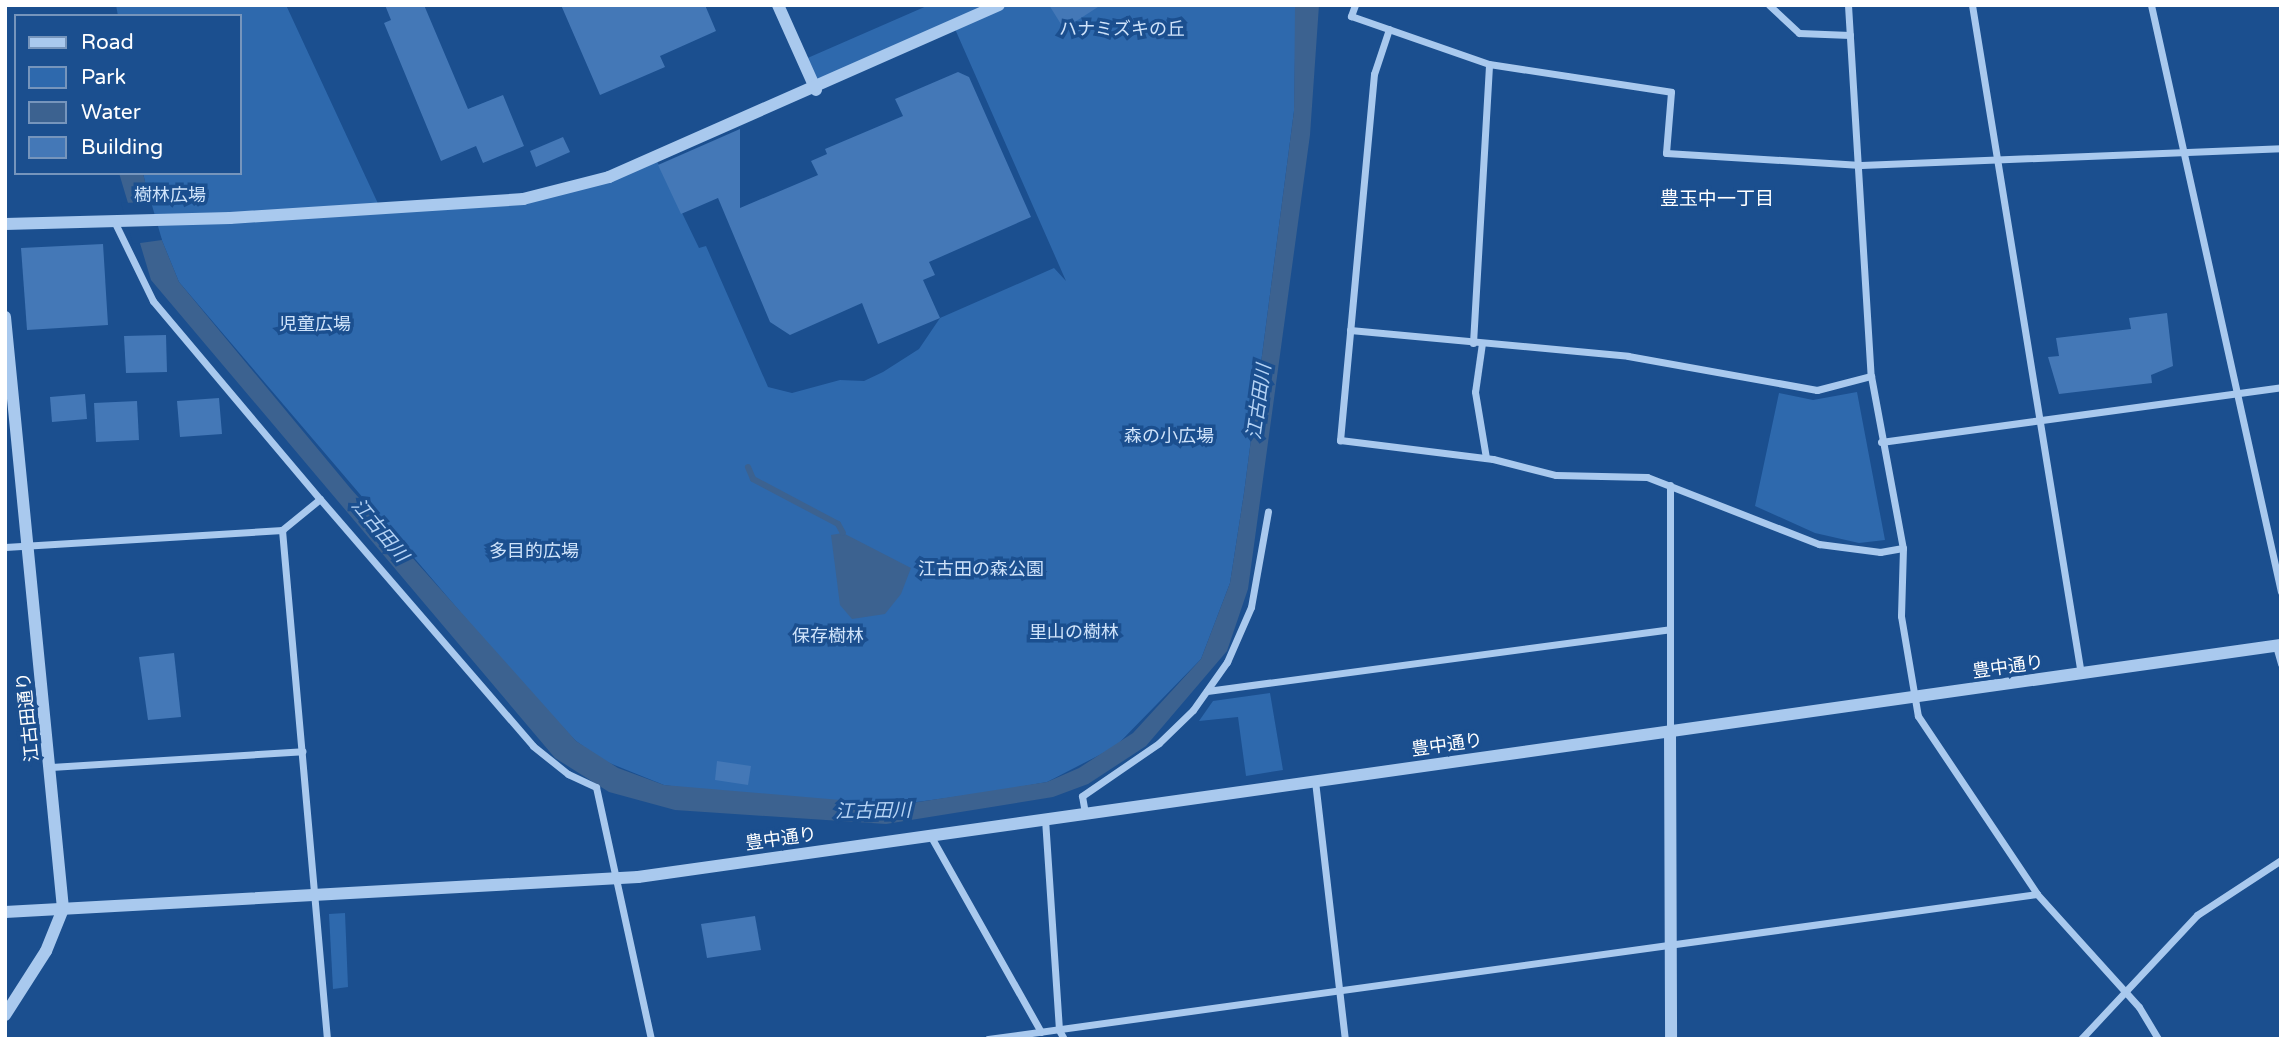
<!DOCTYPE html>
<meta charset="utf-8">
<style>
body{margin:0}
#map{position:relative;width:2286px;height:1044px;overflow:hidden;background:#1b4f8f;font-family:"Varela Round","Noto Sans JP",sans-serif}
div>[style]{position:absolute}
.green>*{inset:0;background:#2e69ad}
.water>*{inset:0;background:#3c6290}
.pier>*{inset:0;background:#1b4f8f}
.stream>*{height:6px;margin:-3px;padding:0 3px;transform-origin:3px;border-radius:3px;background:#3c6290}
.building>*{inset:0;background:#4478b7}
.minor>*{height:7px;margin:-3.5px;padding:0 3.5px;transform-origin:3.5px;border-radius:3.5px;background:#a9c9ee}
.tertiary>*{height:12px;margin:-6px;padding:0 6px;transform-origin:6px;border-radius:6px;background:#a9c9ee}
span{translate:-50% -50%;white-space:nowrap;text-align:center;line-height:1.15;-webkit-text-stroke:7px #1b4f8f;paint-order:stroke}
.park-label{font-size:18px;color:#cfe3fa}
.street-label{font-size:18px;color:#fff}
.neighbourhood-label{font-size:19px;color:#fff}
.water-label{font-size:19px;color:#b5d3f5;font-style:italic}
.frame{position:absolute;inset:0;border:7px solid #fff;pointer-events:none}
.legend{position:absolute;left:14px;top:14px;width:228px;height:161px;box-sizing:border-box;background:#1b4f8f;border:2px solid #7695bc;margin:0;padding:9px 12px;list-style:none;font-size:21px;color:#fff}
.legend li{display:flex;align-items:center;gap:14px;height:35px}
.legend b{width:35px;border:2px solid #7695bc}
</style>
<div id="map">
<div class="green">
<i style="clip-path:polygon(116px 5px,286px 5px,381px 210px,523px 198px,655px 157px,699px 248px,706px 246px,768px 387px,792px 393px,840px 380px,864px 381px,883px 372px,919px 349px,940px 318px,1054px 268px,1066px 281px,955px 29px,816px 90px,803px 60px,929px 5px,1296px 5px,1294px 111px,1244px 493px,1230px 583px,1201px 659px,1115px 747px,1047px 782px,991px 792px,887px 806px,722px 793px,664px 785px,602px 760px,576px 741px,526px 689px,179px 282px,154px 221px,143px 173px,240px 173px,240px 16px,118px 16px)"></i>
<i style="clip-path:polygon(1857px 392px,1885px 540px,1859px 543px,1815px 533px,1755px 506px,1779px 393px,1813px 400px)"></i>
<i style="clip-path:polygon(1270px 693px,1283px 770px,1246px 776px,1238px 717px,1199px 721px,1213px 701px)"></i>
<i style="clip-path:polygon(345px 913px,348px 987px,333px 989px,329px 914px)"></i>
</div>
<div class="water">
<i style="clip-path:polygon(1295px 5px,1319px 5px,1310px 135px,1248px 589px,1227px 651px,1146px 746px,1088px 784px,1053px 797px,886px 824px,675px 810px,609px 792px,555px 758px,151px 280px,119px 173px,143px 173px,154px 221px,179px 282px,351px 489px,576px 741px,618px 768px,664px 785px,899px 805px,1047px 782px,1079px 768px,1133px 733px,1201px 659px,1230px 583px,1244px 493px,1294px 111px)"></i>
<i style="clip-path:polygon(843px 533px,911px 568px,901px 594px,885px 614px,852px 619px,840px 605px,831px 535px)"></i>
</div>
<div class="pier">
<i style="clip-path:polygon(151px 202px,162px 240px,133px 244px,121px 203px)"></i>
</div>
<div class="stream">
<i style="left:748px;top:467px;width:13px;rotate:67deg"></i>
<i style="left:753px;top:479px;width:96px;rotate:27.9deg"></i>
<i style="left:838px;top:524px;width:10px;rotate:61deg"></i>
</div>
<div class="building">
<i style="clip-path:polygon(385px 5px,424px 5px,468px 109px,503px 95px,524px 146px,483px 163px,476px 146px,441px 161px,384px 23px,391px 20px)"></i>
<i style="clip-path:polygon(561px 5px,705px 5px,716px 31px,660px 56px,665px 67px,600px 95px)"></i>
<i style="clip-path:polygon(1049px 5px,1101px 5px,1064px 29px)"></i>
<i style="clip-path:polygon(958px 72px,969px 77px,1031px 217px,929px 262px,935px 275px,923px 280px,940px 318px,878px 344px,862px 303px,790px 335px,770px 322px,718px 198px,681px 214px,658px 165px,740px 129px,740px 208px,818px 175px,811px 161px,827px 154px,825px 149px,903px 116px,895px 99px)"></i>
<i style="clip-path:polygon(563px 137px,570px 152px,536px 167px,530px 151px)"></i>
<i style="clip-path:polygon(103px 244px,108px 325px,27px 330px,21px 248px)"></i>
<i style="clip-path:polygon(2167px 313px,2173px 366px,2151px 375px,2152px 383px,2059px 394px,2048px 357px,2059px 356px,2056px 338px,2131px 329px,2129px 318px)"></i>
<i style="clip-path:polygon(166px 335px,167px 372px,126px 373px,124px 336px)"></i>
<i style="clip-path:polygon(85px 394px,87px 419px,52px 422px,50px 397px)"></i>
<i style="clip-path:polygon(219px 398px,222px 434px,180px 437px,177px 401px)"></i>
<i style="clip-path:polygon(137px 401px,139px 440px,96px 442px,94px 403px)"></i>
<i style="clip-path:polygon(174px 653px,181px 717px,148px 720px,139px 657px)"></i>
<i style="clip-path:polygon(717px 761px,751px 766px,748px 785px,715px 780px)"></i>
<i style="clip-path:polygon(755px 916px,761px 950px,707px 958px,701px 924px)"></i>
</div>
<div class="minor">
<i style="left:1355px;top:5px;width:12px;rotate:110deg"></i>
<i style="left:1351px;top:16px;width:146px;rotate:19.2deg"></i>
<i style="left:1489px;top:64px;width:184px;rotate:8.7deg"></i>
<i style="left:1671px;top:92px;width:61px;rotate:94.7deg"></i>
<i style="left:1666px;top:153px;width:195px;rotate:3.5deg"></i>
<i style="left:1861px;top:165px;width:420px;rotate:-2.3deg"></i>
<i style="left:1769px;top:5px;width:41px;rotate:43deg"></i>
<i style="left:1799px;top:33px;width:51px;rotate:2.2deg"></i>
<i style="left:1848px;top:5px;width:372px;rotate:86.5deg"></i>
<i style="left:1871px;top:376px;width:175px;rotate:79.5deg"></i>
<i style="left:1903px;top:548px;width:68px;rotate:91.7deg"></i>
<i style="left:1901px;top:616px;width:101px;rotate:80.4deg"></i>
<i style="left:1918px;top:716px;width:214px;rotate:56.2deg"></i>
<i style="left:2037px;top:894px;width:152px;rotate:47.9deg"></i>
<i style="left:2139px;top:1007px;width:37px;rotate:59deg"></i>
<i style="left:1972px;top:5px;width:678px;rotate:80.75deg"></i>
<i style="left:2151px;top:5px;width:601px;rotate:77.51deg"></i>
<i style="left:1389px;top:29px;width:47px;rotate:108.4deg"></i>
<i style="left:1374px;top:74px;width:368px;rotate:95.3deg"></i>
<i style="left:1340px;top:440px;width:154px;rotate:7.1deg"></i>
<i style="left:1493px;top:459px;width:65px;rotate:14.3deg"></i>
<i style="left:1556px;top:475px;width:91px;rotate:1.3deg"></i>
<i style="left:1647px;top:477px;width:185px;rotate:21.3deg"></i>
<i style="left:1819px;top:544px;width:62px;rotate:7.5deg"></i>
<i style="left:1880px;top:552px;width:23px;rotate:-10deg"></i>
<i style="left:114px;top:221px;width:89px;rotate:64deg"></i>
<i style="left:153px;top:301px;width:259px;rotate:49.9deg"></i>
<i style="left:320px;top:499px;width:326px;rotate:49.2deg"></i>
<i style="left:533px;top:746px;width:45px;rotate:38.7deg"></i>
<i style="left:568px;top:774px;width:31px;rotate:25deg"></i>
<i style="left:596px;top:787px;width:258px;rotate:77.7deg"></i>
<i style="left:1350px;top:330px;width:279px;rotate:5.3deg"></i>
<i style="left:1628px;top:356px;width:192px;rotate:10.2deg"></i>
<i style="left:1817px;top:390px;width:56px;rotate:-14.5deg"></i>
<i style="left:1473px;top:343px;width:279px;rotate:-86.7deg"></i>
<i style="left:1482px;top:343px;width:49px;rotate:98.1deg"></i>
<i style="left:1475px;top:392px;width:67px;rotate:80.5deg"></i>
<i style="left:1881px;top:442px;width:404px;rotate:-7.8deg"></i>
<i style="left:282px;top:530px;width:511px;rotate:84.95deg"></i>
<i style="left:5px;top:547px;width:278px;rotate:-3.5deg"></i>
<i style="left:282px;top:530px;width:49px;rotate:-39.2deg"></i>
<i style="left:2276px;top:646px;width:19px;rotate:74deg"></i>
<i style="left:1207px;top:691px;width:467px;rotate:-7.6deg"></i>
<i style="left:1670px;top:731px;width:246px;rotate:-90deg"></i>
<i style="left:51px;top:767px;width:252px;rotate:-3.6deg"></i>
<i style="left:1315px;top:781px;width:260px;rotate:83.4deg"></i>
<i style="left:1085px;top:813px;width:17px;rotate:-100deg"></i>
<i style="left:1082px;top:796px;width:93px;rotate:-34.5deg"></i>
<i style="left:1159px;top:743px;width:47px;rotate:-44.1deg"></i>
<i style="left:1193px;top:710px;width:59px;rotate:-54.7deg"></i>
<i style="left:1227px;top:662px;width:60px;rotate:-66.4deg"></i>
<i style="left:1251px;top:607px;width:97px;rotate:-79.9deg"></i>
<i style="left:1045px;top:819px;width:211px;rotate:86.2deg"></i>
<i style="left:1059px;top:1030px;width:10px;rotate:61deg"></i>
<i style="left:930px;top:835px;width:226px;rotate:60.6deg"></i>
<i style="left:988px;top:1039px;width:1059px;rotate:-7.87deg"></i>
<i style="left:2081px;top:1039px;width:170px;rotate:-46.9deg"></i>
<i style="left:2197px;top:915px;width:100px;rotate:-33.2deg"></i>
</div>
<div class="tertiary">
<i style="left:778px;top:5px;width:93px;rotate:65.9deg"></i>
<i style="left:5px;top:224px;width:225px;rotate:-1.5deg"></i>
<i style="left:230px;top:218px;width:294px;rotate:-3.7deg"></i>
<i style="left:523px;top:199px;width:89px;rotate:-14.3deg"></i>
<i style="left:609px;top:177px;width:426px;rotate:-23.8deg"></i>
<i style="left:5px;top:317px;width:595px;rotate:84.4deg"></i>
<i style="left:63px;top:909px;width:45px;rotate:112deg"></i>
<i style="left:46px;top:951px;width:76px;rotate:122.6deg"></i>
<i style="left:1670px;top:731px;width:308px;rotate:89.8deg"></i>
<i style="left:5px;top:912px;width:634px;rotate:-3.16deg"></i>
<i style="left:638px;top:877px;width:1659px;rotate:-8.04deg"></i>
</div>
<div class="park-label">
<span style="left:1122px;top:29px">ハナミズキの丘</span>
<span style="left:170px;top:195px">樹林広場</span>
<span style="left:315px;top:324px">児童広場</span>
<span style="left:1169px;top:436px">森の小広場</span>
<span style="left:534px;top:551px">多目的広場</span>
<span style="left:981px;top:569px">江古田の森公園</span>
<span style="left:1074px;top:632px">里山の樹林</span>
<span style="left:828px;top:636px">保存樹林</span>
</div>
<div class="street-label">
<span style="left:2008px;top:667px;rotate:-8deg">豊中通り</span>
<span style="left:28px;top:717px;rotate:-96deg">江古田通り</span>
<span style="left:1447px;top:745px;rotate:-8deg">豊中通り</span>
<span style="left:781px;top:839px;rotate:-8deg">豊中通り</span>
</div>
<div class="neighbourhood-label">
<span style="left:1717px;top:200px">豊玉中一丁目</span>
</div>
<div class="water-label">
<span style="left:1260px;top:402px;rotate:-82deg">江古田川</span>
<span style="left:379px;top:531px;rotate:50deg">江古田川</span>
<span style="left:873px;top:812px;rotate:-1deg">江古田川</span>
</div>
<div class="frame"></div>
<ul class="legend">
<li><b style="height:9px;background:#a9c9ee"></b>Road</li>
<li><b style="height:19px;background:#2e69ad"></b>Park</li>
<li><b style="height:19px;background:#3c6290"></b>Water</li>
<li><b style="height:19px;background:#4478b7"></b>Building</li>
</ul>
</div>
